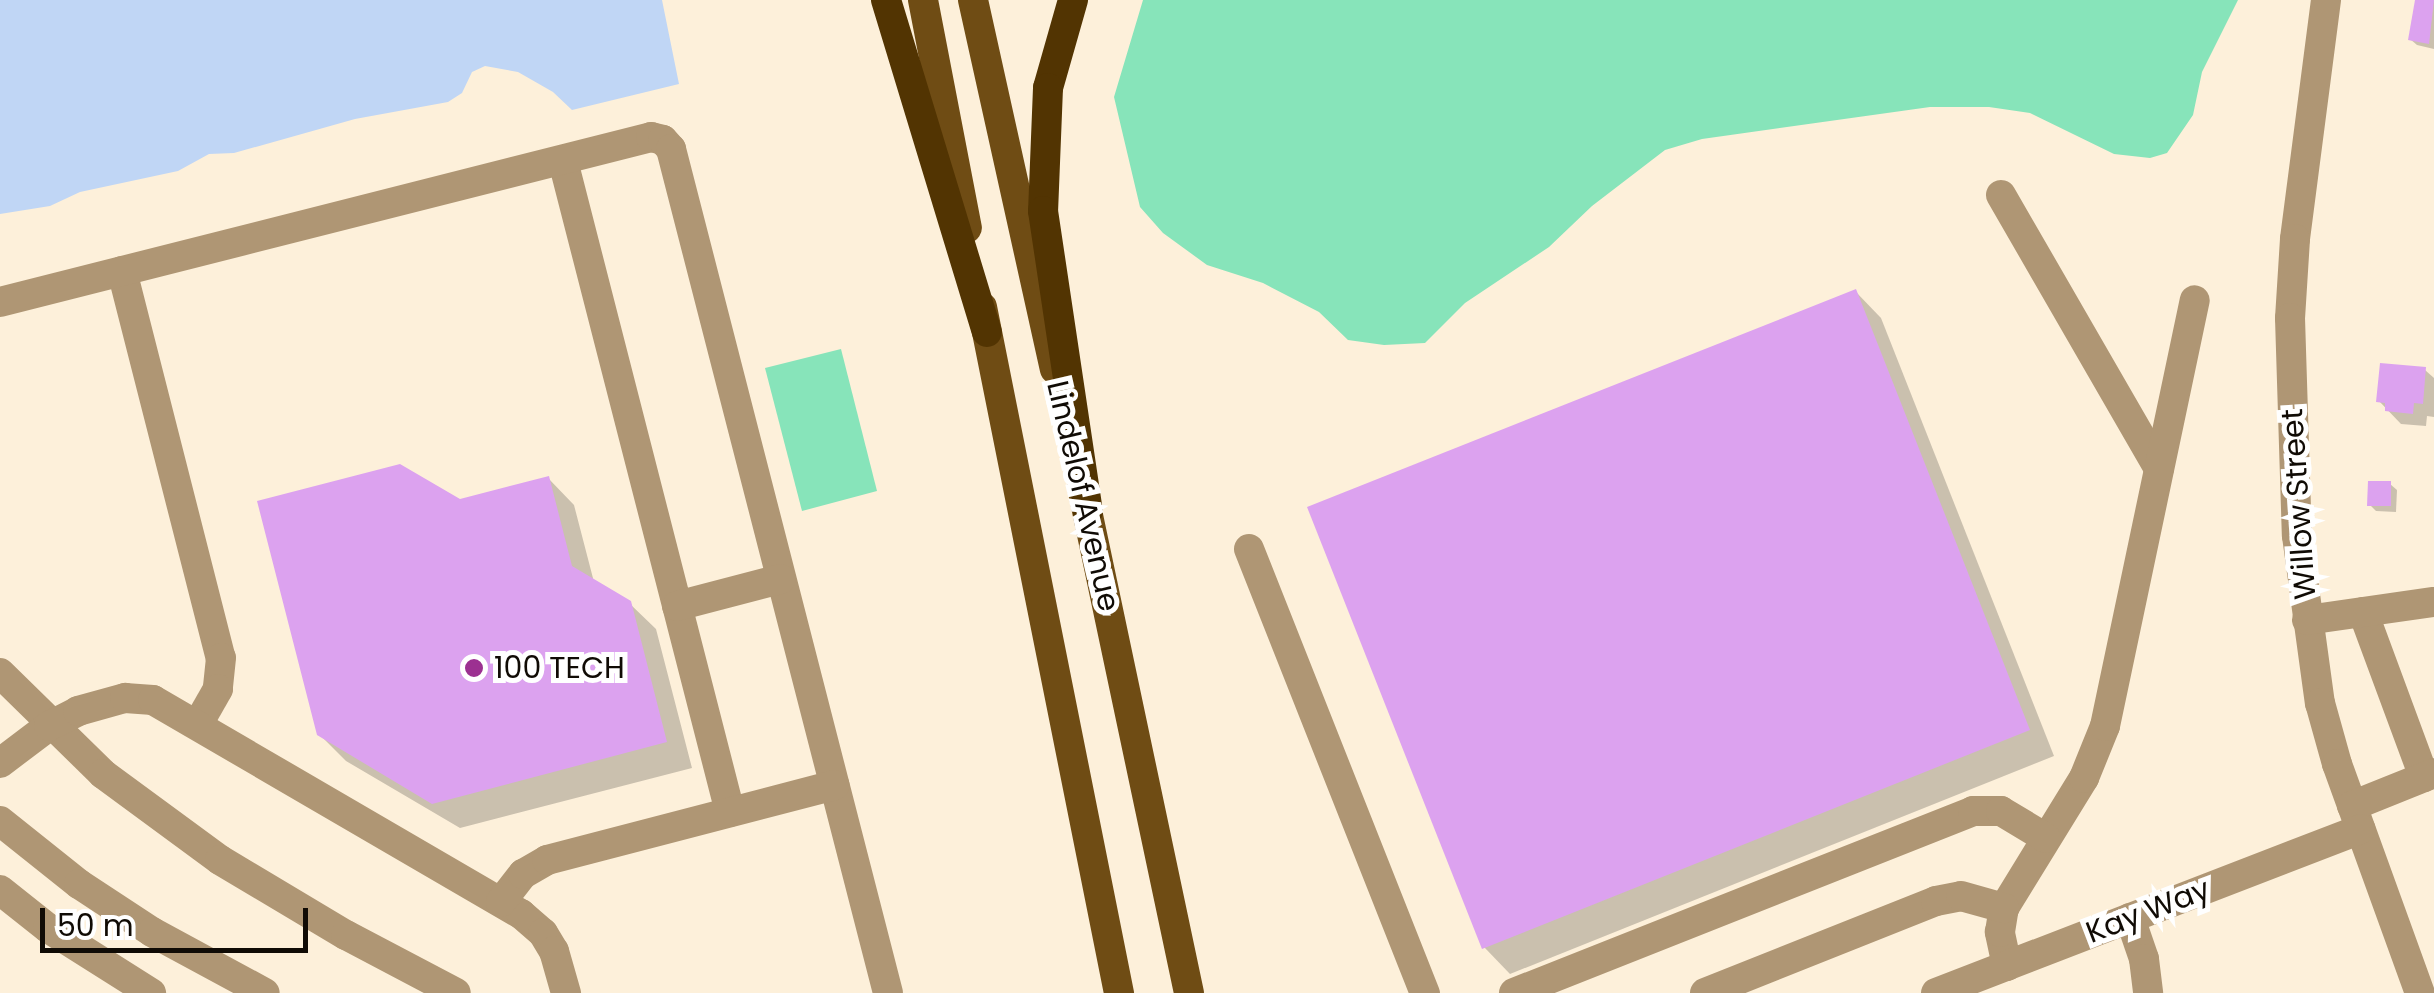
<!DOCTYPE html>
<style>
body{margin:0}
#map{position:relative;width:2434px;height:993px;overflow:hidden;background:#fdf0da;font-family:Poppins,sans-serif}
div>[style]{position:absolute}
.green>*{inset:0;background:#87e4ba}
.water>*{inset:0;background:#c0d6f5}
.shadow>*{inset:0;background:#0003}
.building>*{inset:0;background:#dca2ef}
.minor>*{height:30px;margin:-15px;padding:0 15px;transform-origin:15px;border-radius:15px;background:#af9674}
.major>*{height:30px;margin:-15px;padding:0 15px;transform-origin:15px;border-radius:15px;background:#6f4c14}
.highway>*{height:30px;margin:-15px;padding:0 15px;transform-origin:15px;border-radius:15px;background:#523402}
.dots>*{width:28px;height:28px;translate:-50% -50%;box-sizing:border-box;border:5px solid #fff;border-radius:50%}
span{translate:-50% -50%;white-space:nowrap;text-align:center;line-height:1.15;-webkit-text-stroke:10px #fff;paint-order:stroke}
.street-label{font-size:30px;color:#100b05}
.poi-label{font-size:30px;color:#100b05}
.left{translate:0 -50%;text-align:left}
.scale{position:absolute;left:40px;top:908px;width:268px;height:45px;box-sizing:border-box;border:5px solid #100b05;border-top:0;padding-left:12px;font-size:30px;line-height:35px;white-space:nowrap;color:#100b05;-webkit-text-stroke:8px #fff;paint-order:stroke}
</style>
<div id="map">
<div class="green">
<i style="clip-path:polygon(1143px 0,2238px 0,2202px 72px,2193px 115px,2167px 153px,2150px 158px,2114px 154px,2030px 113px,1989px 107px,1930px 107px,1702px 139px,1665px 150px,1592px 206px,1549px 247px,1465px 303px,1425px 343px,1384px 345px,1348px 340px,1319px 312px,1263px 283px,1207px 265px,1163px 233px,1140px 207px,1114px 97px)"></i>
<i style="clip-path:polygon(841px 349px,877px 491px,802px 511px,765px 368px)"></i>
</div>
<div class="water">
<i style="clip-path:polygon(0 0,662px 0,679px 84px,572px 110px,553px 92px,518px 72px,485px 66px,472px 72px,462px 93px,448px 102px,355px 119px,234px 153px,209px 154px,178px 171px,80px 192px,50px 206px,0 214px)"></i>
</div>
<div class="shadow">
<i style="clip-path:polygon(2418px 0,2434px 0,2434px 49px,2417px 45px,2410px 39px)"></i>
<i style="clip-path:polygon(1855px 291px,1881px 318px,2054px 756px,1510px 974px,1484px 947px)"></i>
<i style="clip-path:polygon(2425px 370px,2434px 378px,2434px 417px,2427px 416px,2426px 426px,2401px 424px,2379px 401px)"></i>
<i style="clip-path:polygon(548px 478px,574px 505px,594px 582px,629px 603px,656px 629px,692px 768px,460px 828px,346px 761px,319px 734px,459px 501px)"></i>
<i style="clip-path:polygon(2390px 484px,2397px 490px,2396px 512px,2376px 511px,2370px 505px)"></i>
</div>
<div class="building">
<i style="clip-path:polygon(2415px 0,2434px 0,2429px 44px,2408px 40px)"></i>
<i style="clip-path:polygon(1856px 289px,2030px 730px,1482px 949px,1307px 507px)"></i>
<i style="clip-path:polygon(2380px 363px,2426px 367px,2423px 404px,2414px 403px,2413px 414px,2385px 411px,2385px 403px,2376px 402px)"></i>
<i style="clip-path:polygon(400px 464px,460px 499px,549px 476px,572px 566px,631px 601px,667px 742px,432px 804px,317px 735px,257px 501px)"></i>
<i style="clip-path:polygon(2368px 481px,2391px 481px,2391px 506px,2367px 506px)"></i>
</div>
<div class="minor">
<i style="left:2326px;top:0;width:241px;rotate:97.4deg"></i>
<i style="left:2295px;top:239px;width:79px;rotate:93.6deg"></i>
<i style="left:2290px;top:318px;width:218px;rotate:88.2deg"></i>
<i style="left:2297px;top:536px;width:169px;rotate:82.2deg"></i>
<i style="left:2320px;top:703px;width:63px;rotate:74.4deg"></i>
<i style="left:2337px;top:764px;width:244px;rotate:70.1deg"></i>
<i style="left:563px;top:161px;width:672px;rotate:75.61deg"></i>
<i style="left:2001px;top:195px;width:316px;rotate:60deg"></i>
<i style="left:122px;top:271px;width:399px;rotate:75.7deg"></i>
<i style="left:221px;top:658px;width:31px;rotate:96deg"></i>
<i style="left:218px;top:689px;width:40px;rotate:119.7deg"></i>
<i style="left:0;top:302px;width:672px;rotate:-14.22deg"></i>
<i style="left:651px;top:137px;width:12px;rotate:14deg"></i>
<i style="left:663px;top:140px;width:12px;rotate:48deg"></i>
<i style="left:671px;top:149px;width:871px;rotate:75.58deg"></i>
<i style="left:1249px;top:549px;width:478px;rotate:68.4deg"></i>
<i style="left:677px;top:606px;width:107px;rotate:-14.6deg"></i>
<i style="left:2363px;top:612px;width:176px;rotate:69.7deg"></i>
<i style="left:2307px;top:620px;width:128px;rotate:-8.1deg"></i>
<i style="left:0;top:673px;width:144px;rotate:44.4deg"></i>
<i style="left:103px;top:774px;width:145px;rotate:36.3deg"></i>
<i style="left:220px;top:860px;width:147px;rotate:30.8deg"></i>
<i style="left:346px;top:935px;width:124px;rotate:27.8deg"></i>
<i style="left:0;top:763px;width:61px;rotate:-37.1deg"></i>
<i style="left:49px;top:726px;width:33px;rotate:-27deg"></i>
<i style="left:78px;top:711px;width:49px;rotate:-15.5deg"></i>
<i style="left:125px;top:698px;width:28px;rotate:4deg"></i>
<i style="left:153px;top:700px;width:426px;rotate:30.2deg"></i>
<i style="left:521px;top:914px;width:29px;rotate:41deg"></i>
<i style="left:543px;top:933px;width:21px;rotate:59deg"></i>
<i style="left:554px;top:951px;width:44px;rotate:74.1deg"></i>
<i style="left:2352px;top:806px;width:88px;rotate:-21.9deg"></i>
<i style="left:0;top:821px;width:101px;rotate:38.6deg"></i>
<i style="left:79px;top:884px;width:87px;rotate:33.3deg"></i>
<i style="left:152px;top:932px;width:128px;rotate:28.4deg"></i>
<i style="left:0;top:890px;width:61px;rotate:38.4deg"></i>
<i style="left:48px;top:928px;width:122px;rotate:32.3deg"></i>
<i style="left:501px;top:902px;width:36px;rotate:-52deg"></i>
<i style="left:523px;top:874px;width:28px;rotate:-30deg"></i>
<i style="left:547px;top:860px;width:297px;rotate:-14.6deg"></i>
<i style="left:2130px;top:918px;width:43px;rotate:71.1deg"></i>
<i style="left:2144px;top:959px;width:34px;rotate:83deg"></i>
<i style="left:2007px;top:966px;width:35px;rotate:-102deg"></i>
<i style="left:2000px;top:932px;width:24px;rotate:-81deg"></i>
<i style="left:2004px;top:908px;width:153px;rotate:-58.4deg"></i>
<i style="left:2084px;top:778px;width:56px;rotate:-68deg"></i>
<i style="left:2105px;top:726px;width:435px;rotate:-78.1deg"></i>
<i style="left:1514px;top:993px;width:494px;rotate:-21.6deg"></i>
<i style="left:1973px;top:811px;width:28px"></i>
<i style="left:2001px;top:811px;width:52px;rotate:31deg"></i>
<i style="left:1705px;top:993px;width:249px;rotate:-21.7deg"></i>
<i style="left:1936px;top:901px;width:25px;rotate:-11deg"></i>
<i style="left:1961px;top:896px;width:45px;rotate:15.6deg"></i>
<i style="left:1936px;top:993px;width:455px;rotate:-21.1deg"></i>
</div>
<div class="major">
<i style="left:923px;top:0;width:232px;rotate:79.1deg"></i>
<i style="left:973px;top:0;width:378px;rotate:77.5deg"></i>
<i style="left:982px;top:307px;width:700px;rotate:78.71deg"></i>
<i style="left:1082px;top:487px;width:517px;rotate:78.06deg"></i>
</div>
<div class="highway">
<i style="left:886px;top:0;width:347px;rotate:73.1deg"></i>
<i style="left:1073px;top:0;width:91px;rotate:105.9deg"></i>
<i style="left:1048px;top:88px;width:123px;rotate:92.3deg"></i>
<i style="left:1043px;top:211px;width:304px;rotate:81.5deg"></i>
</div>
<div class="dots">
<i style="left:474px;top:668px;background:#9c3091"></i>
</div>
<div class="street-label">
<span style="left:1083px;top:496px;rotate:77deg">Lindelof Avenue</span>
<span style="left:2299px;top:504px;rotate:-94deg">Willow Street</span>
<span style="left:2148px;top:911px;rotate:-21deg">Kay Way</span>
</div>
<div class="poi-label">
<span class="left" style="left:494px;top:668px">100 TECH</span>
</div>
<div class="scale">50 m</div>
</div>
